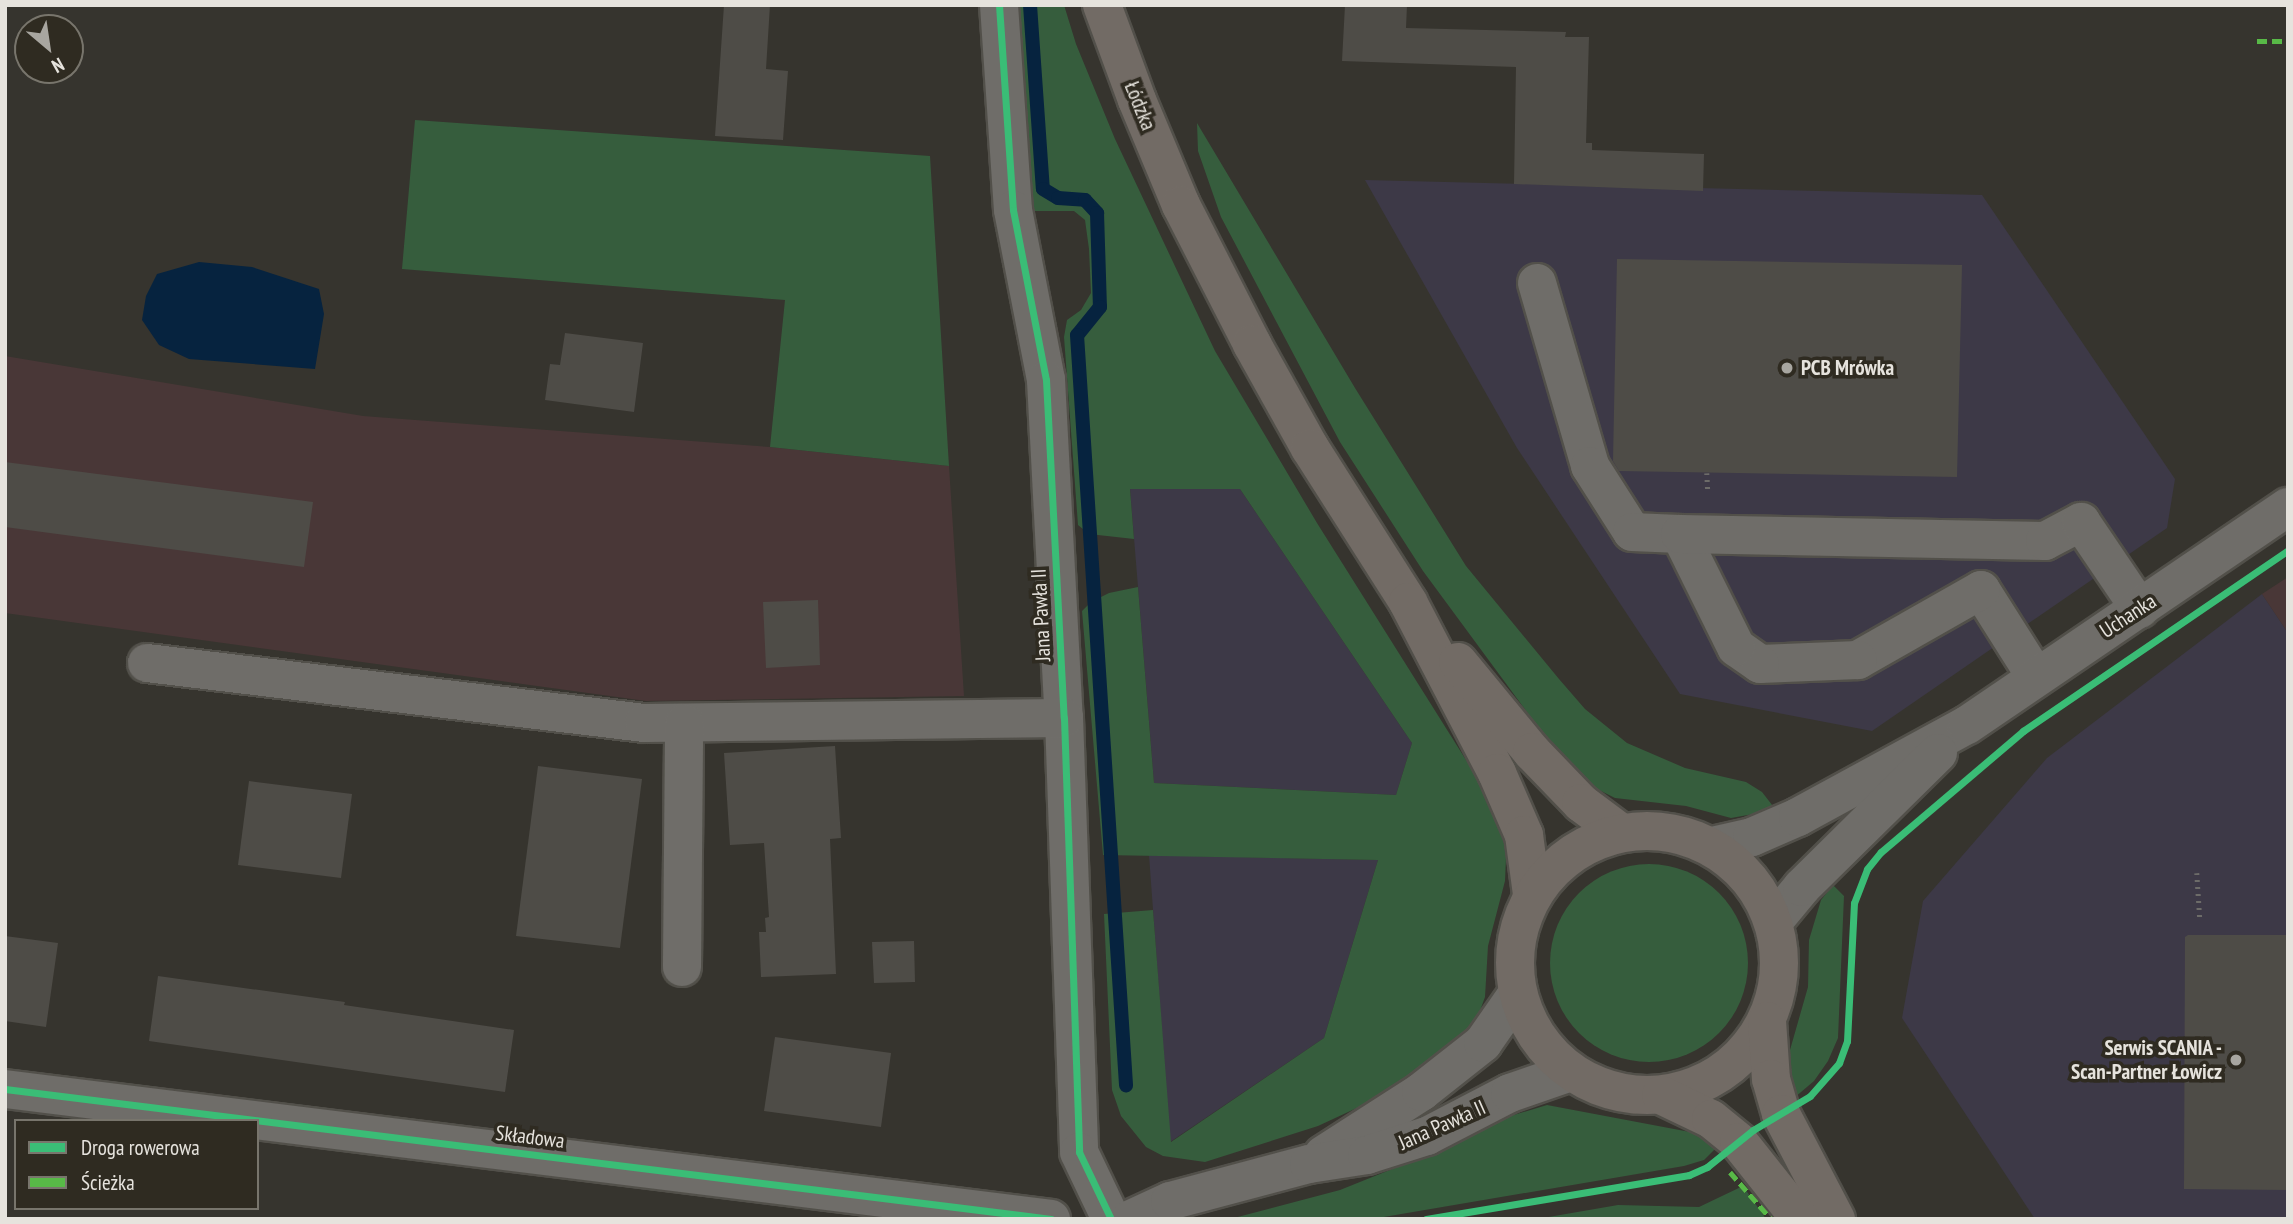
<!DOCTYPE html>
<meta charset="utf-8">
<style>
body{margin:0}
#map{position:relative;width:2293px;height:1224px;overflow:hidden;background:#36342e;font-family:"PT Sans Narrow",sans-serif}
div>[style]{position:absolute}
.commercial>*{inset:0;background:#3d3947}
.industrial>*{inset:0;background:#493737}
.green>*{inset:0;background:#365d3d}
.round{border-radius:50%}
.water>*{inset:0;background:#06233f}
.stream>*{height:14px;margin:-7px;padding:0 7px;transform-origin:7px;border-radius:7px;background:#06233f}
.building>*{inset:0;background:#4e4c47}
.path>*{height:4.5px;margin-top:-2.25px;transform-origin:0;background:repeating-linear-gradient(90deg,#6d6c69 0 2px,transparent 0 7px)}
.roads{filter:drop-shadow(2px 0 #52504a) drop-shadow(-2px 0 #52504a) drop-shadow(0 2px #52504a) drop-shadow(0 -2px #52504a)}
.minor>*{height:38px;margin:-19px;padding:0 19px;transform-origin:19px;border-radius:19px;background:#6f6d69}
.major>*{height:38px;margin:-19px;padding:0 19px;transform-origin:19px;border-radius:19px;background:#726b65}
.major>.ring{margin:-19px;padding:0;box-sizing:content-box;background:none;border:38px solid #726b65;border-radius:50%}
.quiet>*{height:5px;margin-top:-2.5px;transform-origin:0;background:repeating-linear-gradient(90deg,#58b947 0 10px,transparent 0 15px)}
.cycleway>*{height:7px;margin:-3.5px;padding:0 3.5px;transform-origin:3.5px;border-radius:3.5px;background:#3abd76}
.dots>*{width:19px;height:19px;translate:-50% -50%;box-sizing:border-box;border:4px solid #2f2b21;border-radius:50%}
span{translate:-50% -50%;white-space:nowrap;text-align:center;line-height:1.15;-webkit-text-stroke:7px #2f2b21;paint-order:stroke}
.street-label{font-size:21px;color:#e6e3dd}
.poi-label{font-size:21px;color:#e6e3dd;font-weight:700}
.left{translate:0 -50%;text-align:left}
.right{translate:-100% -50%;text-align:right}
.frame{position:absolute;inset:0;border:7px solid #e6e3dd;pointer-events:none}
.legend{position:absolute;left:14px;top:1119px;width:245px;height:91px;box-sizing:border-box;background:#2f2b21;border:2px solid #78756c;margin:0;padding:9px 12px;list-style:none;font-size:21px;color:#e6e3dd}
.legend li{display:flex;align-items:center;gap:14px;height:35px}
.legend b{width:35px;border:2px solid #78756c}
.north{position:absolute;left:14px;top:14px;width:70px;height:70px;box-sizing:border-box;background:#2f2b21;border:2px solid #78756c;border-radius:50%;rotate:151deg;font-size:19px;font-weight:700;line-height:28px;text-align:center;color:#e6e3dd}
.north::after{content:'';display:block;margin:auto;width:24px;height:32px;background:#a8a6a0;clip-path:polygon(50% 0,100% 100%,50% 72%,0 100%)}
</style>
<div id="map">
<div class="commercial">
<i style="clip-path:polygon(1365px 180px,1982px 195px,2175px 479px,2167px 528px,1872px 731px,1680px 694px,1517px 448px)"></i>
<i style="clip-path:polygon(1130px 489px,1240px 489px,1412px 743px,1396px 795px,1154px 783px)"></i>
<i style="clip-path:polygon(2262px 594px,2288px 633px,2288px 1219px,2035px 1219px,1902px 1018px,1923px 901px,2047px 758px)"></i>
<i style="clip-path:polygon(1149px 855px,1378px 860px,1324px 1038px,1170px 1142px)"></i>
</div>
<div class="industrial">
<i style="clip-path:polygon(5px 356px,363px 416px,770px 447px,949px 466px,964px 696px,646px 701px,5px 613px)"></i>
<i style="clip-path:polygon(2288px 577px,2288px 633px,2262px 594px)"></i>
</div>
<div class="green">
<i style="clip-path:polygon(1018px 5px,1064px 5px,1076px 44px,1115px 139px,1215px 351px,1317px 523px,1478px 779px,1507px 835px,1505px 881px,1488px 946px,1485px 997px,1477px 1019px,1457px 1043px,1374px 1100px,1318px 1126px,1205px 1162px,1163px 1156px,1146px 1147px,1121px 1116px,1112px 1090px,1104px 914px,1153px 910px,1171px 1142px,1324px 1038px,1378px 860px,1103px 855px,1082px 611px,1091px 602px,1109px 593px,1138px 587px,1154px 783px,1396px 795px,1412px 743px,1240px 489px,1130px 489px,1134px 539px,1089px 534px,1078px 525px,1064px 337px,1067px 320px,1081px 310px,1091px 293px,1089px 249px,1085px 220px,1074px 211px,1033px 211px)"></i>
<i style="clip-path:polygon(415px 120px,930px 156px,949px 466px,770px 447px,785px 300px,402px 269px)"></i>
<i style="clip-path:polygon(1197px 123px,1355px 388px,1466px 566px,1559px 679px,1585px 709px,1627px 743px,1685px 768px,1746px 782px,1762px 792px,1776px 810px,1731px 818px,1686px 806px,1615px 798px,1593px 787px,1546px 738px,1423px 571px,1340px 442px,1221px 217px,1198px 151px)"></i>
<i class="round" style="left:1550px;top:864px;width:198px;height:198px"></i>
<i style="clip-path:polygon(1833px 885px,1844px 896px,1838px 1038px,1828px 1061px,1814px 1081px,1794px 1098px,1787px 1077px,1788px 1057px,1808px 987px,1809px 940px,1821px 900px)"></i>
<i style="clip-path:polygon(1547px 1105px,1690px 1132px,1709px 1142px,1715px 1149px,1704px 1160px,1684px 1166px,1372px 1219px,1230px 1219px,1340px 1190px,1452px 1145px,1497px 1120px)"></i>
<i style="clip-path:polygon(1743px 1186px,1766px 1219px,1537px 1219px,1618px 1205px,1699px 1207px)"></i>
</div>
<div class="water">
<i style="clip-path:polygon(199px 262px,252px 267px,319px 289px,324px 314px,315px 369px,189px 359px,159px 345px,142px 320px,146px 296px,157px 274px)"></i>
</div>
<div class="stream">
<i style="left:1030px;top:5px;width:184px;rotate:86deg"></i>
<i style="left:1043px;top:189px;width:17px;rotate:31deg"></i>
<i style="left:1058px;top:198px;width:27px;rotate:4deg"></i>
<i style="left:1085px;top:200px;width:18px;rotate:47deg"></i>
<i style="left:1097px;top:213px;width:94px;rotate:88.2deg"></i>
<i style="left:1100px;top:307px;width:36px;rotate:129deg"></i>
<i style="left:1077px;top:335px;width:752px;rotate:86.26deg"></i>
</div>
<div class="building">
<i style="clip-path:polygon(724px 5px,770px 5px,766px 69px,788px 71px,783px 140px,715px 136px)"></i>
<i style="clip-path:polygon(1345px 5px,1407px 5px,1406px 28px,1566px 32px,1565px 37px,1589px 37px,1586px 143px,1592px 143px,1592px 150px,1704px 154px,1703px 191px,1514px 184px,1516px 67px,1342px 61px)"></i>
<i style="clip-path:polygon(1617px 259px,1962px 265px,1957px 477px,1619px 471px,1613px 461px)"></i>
<i style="clip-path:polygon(565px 333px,643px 343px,634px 412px,545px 400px,550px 364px,560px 365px)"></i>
<i style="clip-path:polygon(5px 462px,313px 502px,304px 567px,5px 527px)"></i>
<i style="clip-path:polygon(818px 600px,820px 665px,766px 668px,763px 602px)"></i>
<i style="clip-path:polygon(835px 746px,841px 838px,830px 839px,836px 974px,761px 977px,759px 932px,766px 932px,765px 918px,769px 917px,764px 843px,730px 845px,724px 753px)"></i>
<i style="clip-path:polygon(538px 766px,642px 779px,620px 948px,516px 936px)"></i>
<i style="clip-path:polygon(249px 781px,352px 794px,341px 878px,238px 865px)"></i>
<i style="clip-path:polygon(2188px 935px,2288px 935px,2288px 1190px,2184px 1189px,2185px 937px)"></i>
<i style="clip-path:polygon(5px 936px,58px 943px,46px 1027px,5px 1021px)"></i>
<i style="clip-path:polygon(914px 941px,915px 982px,874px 983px,872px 942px)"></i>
<i style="clip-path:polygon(158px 976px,345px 1002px,344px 1005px,514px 1030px,505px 1092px,149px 1041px)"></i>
<i style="clip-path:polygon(775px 1037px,891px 1053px,881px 1127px,764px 1111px)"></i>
</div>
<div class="path">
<i style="left:1707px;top:473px;width:20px;rotate:87deg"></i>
<i style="left:2197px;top:873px;width:46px;rotate:86.3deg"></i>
</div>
<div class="roads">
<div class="minor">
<i style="left:999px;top:5px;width:205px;rotate:86.1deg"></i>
<i style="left:1013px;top:210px;width:173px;rotate:79deg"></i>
<i style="left:1046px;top:380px;width:338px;rotate:87deg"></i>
<i style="left:1064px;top:718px;width:434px;rotate:88deg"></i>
<i style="left:1079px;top:1152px;width:74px;rotate:64.5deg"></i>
<i style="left:1537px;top:283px;width:191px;rotate:73.8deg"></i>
<i style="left:1590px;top:466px;width:78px;rotate:57.5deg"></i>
<i style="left:1632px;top:532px;width:48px;rotate:2.4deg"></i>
<i style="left:147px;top:663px;width:501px;rotate:6.88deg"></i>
<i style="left:644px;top:723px;width:420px;rotate:-0.7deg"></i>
<i style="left:2036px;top:677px;width:103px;rotate:-122.3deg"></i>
<i style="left:1981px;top:590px;width:142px;rotate:150.4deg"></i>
<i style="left:1858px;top:660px;width:98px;rotate:177.7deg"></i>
<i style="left:1760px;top:664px;width:29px;rotate:-145deg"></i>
<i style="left:1736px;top:647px;width:126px;rotate:-116.4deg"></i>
<i style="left:1680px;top:534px;width:365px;rotate:1.1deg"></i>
<i style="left:2045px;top:541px;width:41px;rotate:-27.8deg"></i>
<i style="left:2081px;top:522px;width:105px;rotate:55.9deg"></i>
<i style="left:1712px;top:846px;width:41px;rotate:-12.7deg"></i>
<i style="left:1752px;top:837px;width:50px;rotate:-23.5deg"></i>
<i style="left:1798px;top:817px;width:192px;rotate:-28.6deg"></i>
<i style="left:1967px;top:725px;width:388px;rotate:-34.2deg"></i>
<i style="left:1774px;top:921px;width:44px;rotate:-50.5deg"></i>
<i style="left:1802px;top:887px;width:191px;rotate:-44.6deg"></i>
<i style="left:682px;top:967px;width:244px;rotate:-89.5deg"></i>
<i style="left:5px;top:1089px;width:1054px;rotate:7.08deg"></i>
<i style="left:1323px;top:1155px;width:117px;rotate:-32.7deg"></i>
<i style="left:1421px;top:1092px;width:79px;rotate:-38.3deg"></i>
<i style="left:1483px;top:1043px;width:60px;rotate:-55.2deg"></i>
<i style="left:1131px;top:1219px;width:43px;rotate:-24.8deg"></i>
<i style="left:1170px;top:1201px;width:144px;rotate:-14.9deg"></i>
<i style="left:1309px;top:1164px;width:59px;rotate:-8.8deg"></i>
<i style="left:1367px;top:1155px;width:63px;rotate:-17.6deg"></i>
<i style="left:1427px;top:1136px;width:93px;rotate:-27.4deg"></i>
<i style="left:1510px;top:1093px;width:65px;rotate:-19deg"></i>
</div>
<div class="major">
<i style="left:1102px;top:5px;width:101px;rotate:69.8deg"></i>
<i style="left:1137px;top:100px;width:114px;rotate:67.3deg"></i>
<i style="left:1181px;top:205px;width:156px;rotate:62.9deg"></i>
<i style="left:1252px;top:344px;width:119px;rotate:60.9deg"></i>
<i style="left:1310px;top:448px;width:183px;rotate:57.5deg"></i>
<i style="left:1408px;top:602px;width:193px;rotate:62.5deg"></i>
<i style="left:1497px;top:773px;width:68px;rotate:66.5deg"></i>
<i style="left:1524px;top:835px;width:60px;rotate:82.3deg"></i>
<i style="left:1458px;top:662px;width:117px;rotate:50.6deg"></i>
<i style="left:1532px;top:752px;width:71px;rotate:46.1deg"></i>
<i style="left:1581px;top:803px;width:49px;rotate:36.6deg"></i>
<i class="ring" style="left:1515px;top:831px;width:226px;height:226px"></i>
<i style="left:1767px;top:1021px;width:58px;rotate:86.1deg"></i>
<i style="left:1771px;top:1079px;width:36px;rotate:74deg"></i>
<i style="left:1781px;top:1114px;width:119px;rotate:62.4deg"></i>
<i style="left:1661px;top:1095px;width:55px;rotate:25.6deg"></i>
<i style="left:1711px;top:1119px;width:36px;rotate:39deg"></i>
<i style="left:1739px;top:1142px;width:98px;rotate:51.6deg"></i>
</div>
</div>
<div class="quiet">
<i style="left:2257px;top:41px;width:31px"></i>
<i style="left:1730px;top:1172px;width:62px;rotate:48.9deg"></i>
</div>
<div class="cycleway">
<i style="left:999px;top:5px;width:205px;rotate:86.1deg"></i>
<i style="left:1013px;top:210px;width:173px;rotate:79deg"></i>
<i style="left:1046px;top:380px;width:338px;rotate:87deg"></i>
<i style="left:1064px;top:718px;width:434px;rotate:88deg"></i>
<i style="left:1079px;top:1152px;width:74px;rotate:64.5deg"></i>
<i style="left:5px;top:1089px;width:1054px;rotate:7.08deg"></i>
<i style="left:1426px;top:1219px;width:267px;rotate:-9.5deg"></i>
<i style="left:1689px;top:1175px;width:20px;rotate:-24deg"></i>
<i style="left:1707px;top:1167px;width:59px;rotate:-38.8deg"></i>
<i style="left:1753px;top:1130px;width:66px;rotate:-30.8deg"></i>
<i style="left:1810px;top:1096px;width:44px;rotate:-48.7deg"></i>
<i style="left:1839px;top:1063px;width:23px;rotate:-70deg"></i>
<i style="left:1847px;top:1041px;width:138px;rotate:-87.1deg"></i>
<i style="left:1854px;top:903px;width:36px;rotate:-69deg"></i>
<i style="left:1867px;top:869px;width:22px;rotate:-51deg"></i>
<i style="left:1881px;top:852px;width:187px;rotate:-40.4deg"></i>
<i style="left:2023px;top:731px;width:321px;rotate:-34.3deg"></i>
</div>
<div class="dots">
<i style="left:1787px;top:368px;background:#a8a6a0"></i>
<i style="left:2236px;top:1060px;background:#a8a6a0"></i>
</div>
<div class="street-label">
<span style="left:1140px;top:106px;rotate:68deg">Łódzka</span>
<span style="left:1041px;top:615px;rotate:-93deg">Jana Pawła II</span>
<span style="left:2128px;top:616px;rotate:-33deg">Uchanka</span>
<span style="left:1442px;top:1125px;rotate:-24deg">Jana Pawła II</span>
<span style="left:530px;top:1137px;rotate:7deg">Składowa</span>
</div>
<div class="poi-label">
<span class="left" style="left:1801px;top:368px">PCB Mrówka</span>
<span class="right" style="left:2222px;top:1060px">Serwis SCANIA -<br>Scan-Partner Łowicz</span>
</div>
<div class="frame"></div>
<ul class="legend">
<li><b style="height:9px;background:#3abd76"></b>Droga rowerowa</li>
<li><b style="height:9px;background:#58b947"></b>Ścieżka</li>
</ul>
<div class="north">N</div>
</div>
